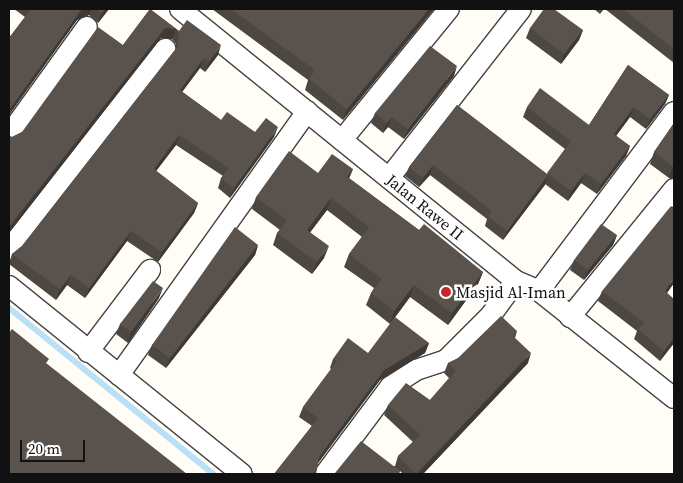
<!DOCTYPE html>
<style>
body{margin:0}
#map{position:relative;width:683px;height:483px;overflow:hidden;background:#fffdf5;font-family:"Source Serif 4",serif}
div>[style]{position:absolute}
.stream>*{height:6px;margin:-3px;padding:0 3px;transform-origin:3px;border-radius:3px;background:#b9e0f7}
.roads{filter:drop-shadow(1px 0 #444) drop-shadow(-1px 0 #444) drop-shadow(0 1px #444) drop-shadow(0 -1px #444)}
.minor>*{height:20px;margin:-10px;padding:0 10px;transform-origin:10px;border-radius:10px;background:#fff}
.wall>*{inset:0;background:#4d4742}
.shaded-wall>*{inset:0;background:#3f3936}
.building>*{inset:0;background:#5a524d}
.dots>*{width:14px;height:14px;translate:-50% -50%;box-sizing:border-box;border:2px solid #fff;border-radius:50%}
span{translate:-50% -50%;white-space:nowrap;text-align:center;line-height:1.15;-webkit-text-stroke:5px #fff;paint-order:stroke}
.street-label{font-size:16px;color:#111}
.poi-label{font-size:16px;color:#111}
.left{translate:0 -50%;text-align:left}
.frame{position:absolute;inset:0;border:10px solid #111;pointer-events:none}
.scale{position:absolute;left:20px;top:440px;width:65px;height:22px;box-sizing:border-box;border:2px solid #111;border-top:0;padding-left:6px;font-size:15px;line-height:18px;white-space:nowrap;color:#111;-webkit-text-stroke:4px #fff;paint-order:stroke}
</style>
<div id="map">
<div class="stream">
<i style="left:9px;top:308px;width:263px;rotate:39.1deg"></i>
</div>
<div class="roads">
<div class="minor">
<i style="left:180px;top:9px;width:432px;rotate:39deg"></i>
<i style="left:516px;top:281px;width:25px;rotate:23deg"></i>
<i style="left:539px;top:291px;width:172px;rotate:38.4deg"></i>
<i style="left:9px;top:135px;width:133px;rotate:-54.2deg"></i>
<i style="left:342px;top:140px;width:169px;rotate:-50.8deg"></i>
<i style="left:389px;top:178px;width:214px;rotate:-52deg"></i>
<i style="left:9px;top:249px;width:254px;rotate:-52deg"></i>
<i style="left:9px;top:286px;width:299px;rotate:38.9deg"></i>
<i style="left:539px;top:291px;width:224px;rotate:-53deg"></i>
<i style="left:570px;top:317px;width:165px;rotate:-50.9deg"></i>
<i style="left:88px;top:352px;width:103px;rotate:-52.9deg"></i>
<i style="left:119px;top:375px;width:324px;rotate:-54.5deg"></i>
<i style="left:325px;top:474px;width:109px;rotate:-53.2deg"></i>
<i style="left:390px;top:387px;width:31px;rotate:-33deg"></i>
<i style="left:416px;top:370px;width:32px;rotate:-18deg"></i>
<i style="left:446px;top:360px;width:64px;rotate:-45deg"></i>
<i style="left:491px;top:315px;width:42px;rotate:-53.7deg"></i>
</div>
</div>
<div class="wall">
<i style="clip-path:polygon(14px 9px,109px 9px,98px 23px,89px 15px,77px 20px,9px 115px,9px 38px,25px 17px)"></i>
<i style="clip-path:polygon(150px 9px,179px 31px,218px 55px,205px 72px,200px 68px,182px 92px,221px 120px,255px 132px,274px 137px,230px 198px,218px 188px,221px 178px,223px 176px,176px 145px,156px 171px,198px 203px,194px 213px,158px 262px,127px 241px,85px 298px,67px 285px,56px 300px,9px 264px,12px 254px,22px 246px,175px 50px,176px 44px,172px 39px,161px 38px,9px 233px,9px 136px,12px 137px,22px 132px,123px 45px)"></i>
<i style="clip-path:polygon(212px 9px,434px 9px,343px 120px,305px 90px,308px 80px)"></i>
<i style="clip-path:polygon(594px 9px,604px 9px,600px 14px)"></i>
<i style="clip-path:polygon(605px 9px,674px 9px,674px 63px)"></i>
<i style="clip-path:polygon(530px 28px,583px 30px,579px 40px,561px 64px,526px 38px)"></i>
<i style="clip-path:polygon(628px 65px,669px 95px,665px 104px,646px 129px,630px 117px,616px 136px,630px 146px,626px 156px,597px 194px,581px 183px,568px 201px,545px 184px,503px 240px,485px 226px,487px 219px,430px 175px,419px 187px,405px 176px,409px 167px,457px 105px,547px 174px,565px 149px,523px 117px,527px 107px,589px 125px)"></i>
<i style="clip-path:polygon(454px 76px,404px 139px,388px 127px,383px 133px,371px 123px,375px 113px)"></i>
<i style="clip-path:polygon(674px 123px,674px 179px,669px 178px,650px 164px,654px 152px)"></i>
<i style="clip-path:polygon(353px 169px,349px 178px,419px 230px,483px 272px,478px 284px,448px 325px,410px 297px,390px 324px,366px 305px,371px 293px,374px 288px,344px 267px,349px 254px,362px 237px,327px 210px,310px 232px,324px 258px,312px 274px,273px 245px,277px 233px,280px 230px,252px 209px,256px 197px)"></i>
<i style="clip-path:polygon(617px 235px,613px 245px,584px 280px,570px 270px,574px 260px)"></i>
<i style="clip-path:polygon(258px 245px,255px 255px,166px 368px,148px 355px,152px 345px)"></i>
<i style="clip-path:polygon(674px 283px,667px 293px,674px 343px,660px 361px,634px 339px,637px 331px,598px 301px,602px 291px)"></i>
<i style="clip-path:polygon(159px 298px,128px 343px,116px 334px,120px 324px)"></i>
<i style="clip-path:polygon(517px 331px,515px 338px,528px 363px,423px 474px,403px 474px,400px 471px,399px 474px,335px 474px,335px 473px,395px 466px,398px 456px,413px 442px,384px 415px,388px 405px,430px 400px,449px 378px,444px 373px,448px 363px)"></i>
<i style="clip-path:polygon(429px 343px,425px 353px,380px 380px,318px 463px,317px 469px,316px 474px,274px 474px,312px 426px,299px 417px,303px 407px,331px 369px,330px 368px,333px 359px)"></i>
</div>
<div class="shaded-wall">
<i style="clip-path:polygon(84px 9px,91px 9px,89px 15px,77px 20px,9px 115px,9px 110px,81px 10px)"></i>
<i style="clip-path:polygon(105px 9px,109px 9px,98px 23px,102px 13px)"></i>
<i style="clip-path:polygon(429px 9px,434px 9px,343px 120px,347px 109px)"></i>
<i style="clip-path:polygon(165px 28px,176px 29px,172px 39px,161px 38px,9px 233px,9px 227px)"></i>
<i style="clip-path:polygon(583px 30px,579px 40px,561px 64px,564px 54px)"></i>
<i style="clip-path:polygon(221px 45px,218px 55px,205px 72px,209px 62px)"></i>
<i style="clip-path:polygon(204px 58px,200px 68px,176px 100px,180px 90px)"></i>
<i style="clip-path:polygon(457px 66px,454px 76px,404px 139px,408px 129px)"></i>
<i style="clip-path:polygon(669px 95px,665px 104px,646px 129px,650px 119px)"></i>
<i style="clip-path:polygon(634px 107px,630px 117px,610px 144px,614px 134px)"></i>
<i style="clip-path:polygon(392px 117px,388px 127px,383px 133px,387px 123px)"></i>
<i style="clip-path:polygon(278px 127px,274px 137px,230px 198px,234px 188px)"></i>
<i style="clip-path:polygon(179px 135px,176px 145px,150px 179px,154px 169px)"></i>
<i style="clip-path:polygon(630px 146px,626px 156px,597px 194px,601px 184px)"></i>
<i style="clip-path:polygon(433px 165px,430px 175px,419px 187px,423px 178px)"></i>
<i style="clip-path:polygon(673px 167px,674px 167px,674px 179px,669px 178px)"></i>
<i style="clip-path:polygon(353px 169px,348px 181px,347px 177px)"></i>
<i style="clip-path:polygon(585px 173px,581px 183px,568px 201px,571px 191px)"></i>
<i style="clip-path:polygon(548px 175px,545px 185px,503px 240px,507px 231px)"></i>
<i style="clip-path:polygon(331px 198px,327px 210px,303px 242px,307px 230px)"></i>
<i style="clip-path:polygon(198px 203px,194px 213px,158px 262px,162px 252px)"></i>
<i style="clip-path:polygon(131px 231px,127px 241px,85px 298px,89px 288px)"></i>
<i style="clip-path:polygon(617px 235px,613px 245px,584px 280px,588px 270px)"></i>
<i style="clip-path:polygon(258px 245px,255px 255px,166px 368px,170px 358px)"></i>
<i style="clip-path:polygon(329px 246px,324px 258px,312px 274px,317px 262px)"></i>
<i style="clip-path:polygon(483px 272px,478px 284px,448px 325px,452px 313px)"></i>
<i style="clip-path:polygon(71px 275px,67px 285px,56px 300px,60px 289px)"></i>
<i style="clip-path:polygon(674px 278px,674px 283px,661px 301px,665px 291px)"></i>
<i style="clip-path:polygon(414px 285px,410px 297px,390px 324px,394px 311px)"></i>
<i style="clip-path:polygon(163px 288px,159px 298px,128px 343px,131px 332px)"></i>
<i style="clip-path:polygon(674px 338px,674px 343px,660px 361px,664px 351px)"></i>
<i style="clip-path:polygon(429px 343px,425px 353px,380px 380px,315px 467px,319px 457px,384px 370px)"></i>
<i style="clip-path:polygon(531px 353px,528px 363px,423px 474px,417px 474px)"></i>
</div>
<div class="building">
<i style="clip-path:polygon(31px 9px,84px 9px,81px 10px,9px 110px,9px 38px)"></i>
<i style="clip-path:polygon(96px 9px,105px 9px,102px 13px)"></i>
<i style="clip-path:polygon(150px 9px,179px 31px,187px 20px,221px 45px,209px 62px,204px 58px,180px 90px,221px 120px,227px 112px,255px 132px,266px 118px,278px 127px,234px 188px,221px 178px,229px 168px,179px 135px,154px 169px,198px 203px,162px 252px,131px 231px,89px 288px,71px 275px,60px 289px,12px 254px,22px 246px,178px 46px,179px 34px,176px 29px,165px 28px,9px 227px,9px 136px,12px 137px,22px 132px,98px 27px,123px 45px)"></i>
<i style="clip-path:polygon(231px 9px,429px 9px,347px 109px,309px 79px,315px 70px)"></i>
<i style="clip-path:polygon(544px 9px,554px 9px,583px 30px,564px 54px,530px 28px)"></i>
<i style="clip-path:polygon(623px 9px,674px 9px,674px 49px)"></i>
<i style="clip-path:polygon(430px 46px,457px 66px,408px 129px,392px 117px,387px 123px,375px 113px)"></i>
<i style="clip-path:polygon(628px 65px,669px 95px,650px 119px,634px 107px,614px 134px,630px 146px,601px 184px,585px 173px,571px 191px,547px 173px,571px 141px,527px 107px,540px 88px,589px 125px)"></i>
<i style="clip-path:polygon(457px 105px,548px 175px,507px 231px,488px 216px,492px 211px,433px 165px,423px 178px,409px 167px)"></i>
<i style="clip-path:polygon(674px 123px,674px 167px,654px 152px)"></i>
<i style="clip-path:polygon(289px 151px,318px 173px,332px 154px,353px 169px,347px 177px,419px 230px,424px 224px,483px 272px,452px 313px,414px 285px,394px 311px,371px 293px,382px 279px,349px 254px,369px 227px,331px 198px,307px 230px,329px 246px,317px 262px,277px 233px,287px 220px,256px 197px)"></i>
<i style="clip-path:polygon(671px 206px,674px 209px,674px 278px,665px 291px,674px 299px,674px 338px,664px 351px,638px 329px,644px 323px,602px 291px)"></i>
<i style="clip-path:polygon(601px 224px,617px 235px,588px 270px,574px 260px)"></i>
<i style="clip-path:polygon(235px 227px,258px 245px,170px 358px,152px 345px)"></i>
<i style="clip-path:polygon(153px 281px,163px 288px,131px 332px,120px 324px)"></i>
<i style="clip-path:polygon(501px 316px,517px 331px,513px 336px,531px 353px,416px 474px,398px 456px,420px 435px,388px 405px,406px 383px,430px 400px,456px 371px,448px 363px,458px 358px)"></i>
<i style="clip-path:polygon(395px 317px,429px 343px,384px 370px,319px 457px,317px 469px,313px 474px,274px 474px,318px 418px,303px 407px,337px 361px,333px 359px,348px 338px,368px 353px)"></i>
<i style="clip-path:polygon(12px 329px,49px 359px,46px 363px,187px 474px,9px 474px,9px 333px)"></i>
<i style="clip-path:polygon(361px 441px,400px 471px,397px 474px,336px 474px,335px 473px)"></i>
</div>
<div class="dots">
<i style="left:446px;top:292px;background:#c4262e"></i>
</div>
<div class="street-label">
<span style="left:425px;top:207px;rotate:39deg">Jalan Rawe II</span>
</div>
<div class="poi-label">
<span class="left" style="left:456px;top:292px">Masjid Al-Iman</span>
</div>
<div class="frame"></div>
<div class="scale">20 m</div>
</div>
